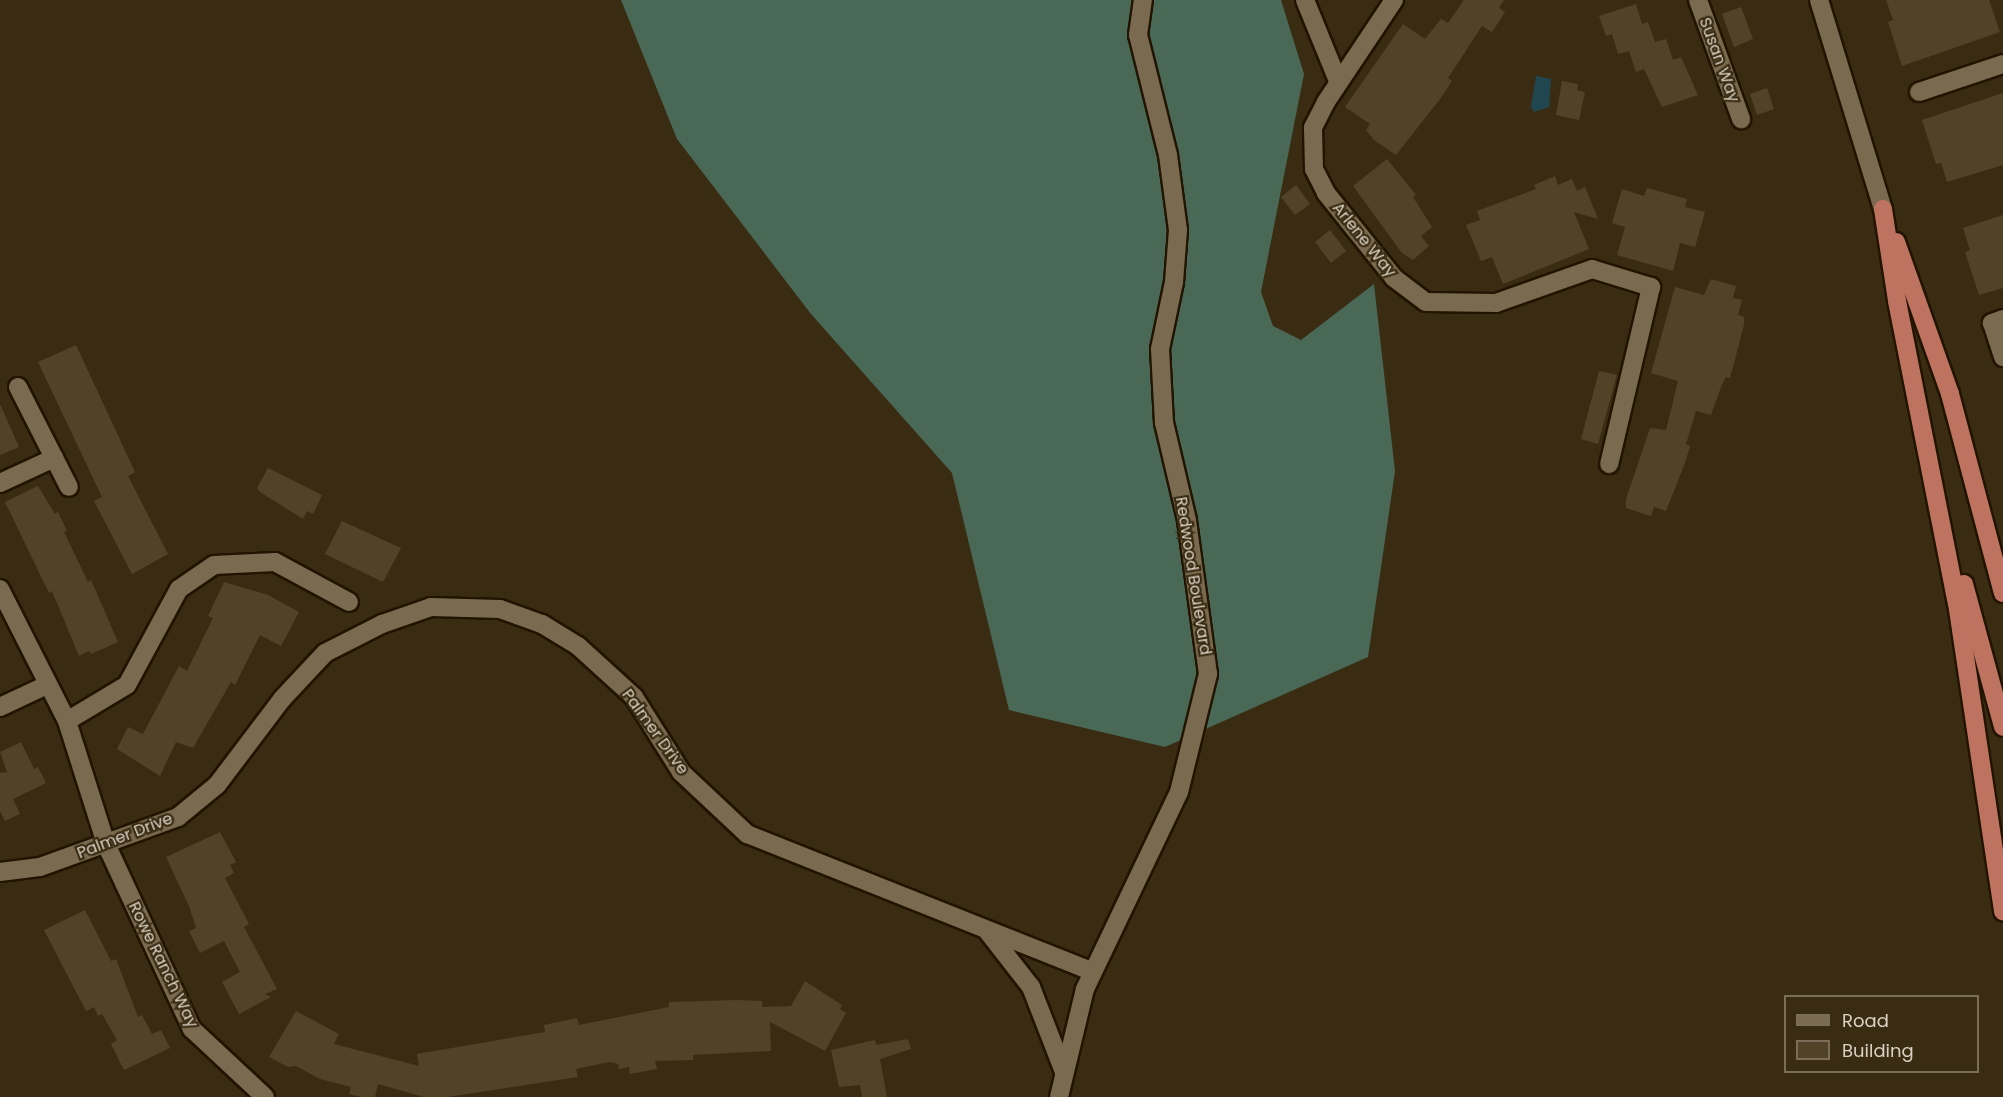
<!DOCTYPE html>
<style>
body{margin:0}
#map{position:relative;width:2003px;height:1097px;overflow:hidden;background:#3a2c13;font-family:Poppins,sans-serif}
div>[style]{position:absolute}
.forest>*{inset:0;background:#496856}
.water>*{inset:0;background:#204750}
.building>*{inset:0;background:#524228}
.roads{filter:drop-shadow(2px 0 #211400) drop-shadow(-2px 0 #211400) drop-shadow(0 2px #211400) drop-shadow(0 -2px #211400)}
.minor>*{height:18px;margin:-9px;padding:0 9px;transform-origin:9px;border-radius:9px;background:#7a6a50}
.secondary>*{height:18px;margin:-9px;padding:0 9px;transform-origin:9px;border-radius:9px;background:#7a6a50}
.motorway>*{height:18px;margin:-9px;padding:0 9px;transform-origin:9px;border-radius:9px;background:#be7361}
span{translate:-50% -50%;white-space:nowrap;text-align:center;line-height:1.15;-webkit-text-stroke:4.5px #3a2c13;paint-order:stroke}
.street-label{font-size:16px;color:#dad1c3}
.legend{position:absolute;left:1784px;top:995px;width:195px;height:78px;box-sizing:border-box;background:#3a2c13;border:2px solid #7a6e59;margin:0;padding:8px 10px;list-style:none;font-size:18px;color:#dad1c3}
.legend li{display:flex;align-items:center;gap:12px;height:30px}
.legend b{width:30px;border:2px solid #7a6e59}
</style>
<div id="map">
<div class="forest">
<i style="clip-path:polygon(621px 0,1281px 0,1304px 74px,1261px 292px,1273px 326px,1301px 340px,1374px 284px,1395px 471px,1368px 657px,1165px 747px,1009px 710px,952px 473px,811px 314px,677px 139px)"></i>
</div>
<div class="water">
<i style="clip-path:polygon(1536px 76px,1551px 79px,1549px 107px,1534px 112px,1531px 107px)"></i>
</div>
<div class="building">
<i style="clip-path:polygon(1464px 0,1504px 0,1499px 8px,1505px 12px,1492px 32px,1482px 26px,1448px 78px,1452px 81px,1440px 99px,1396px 155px,1374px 140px,1366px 130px,1370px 124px,1345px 107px,1403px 24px,1425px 39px,1441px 19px,1448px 23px)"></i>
<i style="clip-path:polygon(1886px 0,1989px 0,2000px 32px,1902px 66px,1888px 22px,1893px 20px)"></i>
<i style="clip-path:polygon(1636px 4px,1642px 24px,1648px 22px,1655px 42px,1666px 39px,1673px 60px,1681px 57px,1698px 95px,1662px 107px,1644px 69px,1636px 72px,1629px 51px,1618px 54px,1612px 34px,1606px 36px,1599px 16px)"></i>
<i style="clip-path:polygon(1741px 7px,1753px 39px,1734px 47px,1722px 14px)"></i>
<i style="clip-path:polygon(1562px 81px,1578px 84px,1577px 90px,1585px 92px,1579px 120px,1556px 115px)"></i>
<i style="clip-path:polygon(1767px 88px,1774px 109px,1757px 115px,1750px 94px)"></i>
<i style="clip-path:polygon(2003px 93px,2003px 165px,1947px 182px,1941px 163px,1936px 164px,1922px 120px)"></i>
<i style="clip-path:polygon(1387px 159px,1416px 195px,1413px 197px,1432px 227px,1421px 236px,1429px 246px,1413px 260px,1402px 253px,1353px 186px)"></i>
<i style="clip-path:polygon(1555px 176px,1558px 185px,1572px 179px,1577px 191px,1585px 187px,1598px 219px,1574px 212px,1589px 249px,1503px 284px,1492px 257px,1481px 261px,1466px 225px,1480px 220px,1477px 211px,1536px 189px,1534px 185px)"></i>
<i style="clip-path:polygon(1296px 185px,1310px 204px,1295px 215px,1281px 197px)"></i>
<i style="clip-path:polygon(1647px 188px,1687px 199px,1685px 207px,1705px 212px,1695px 247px,1680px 243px,1673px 271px,1617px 255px,1625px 227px,1612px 223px,1622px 189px,1644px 196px)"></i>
<i style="clip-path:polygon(2003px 215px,2003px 288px,1979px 295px,1965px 252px,1970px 250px,1963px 228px)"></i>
<i style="clip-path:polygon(1330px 230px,1346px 251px,1331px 263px,1315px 242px)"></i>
<i style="clip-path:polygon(1711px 279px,1736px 286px,1733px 298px,1742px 300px,1738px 315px,1744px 317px,1744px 325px,1730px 378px,1726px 377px,1721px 387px,1711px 415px,1696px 411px,1686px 444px,1690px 446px,1685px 463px,1666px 511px,1654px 507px,1651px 516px,1626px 508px,1626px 499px,1650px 428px,1666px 430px,1678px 381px,1651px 373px,1675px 287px,1704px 295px)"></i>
<i style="clip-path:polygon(76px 345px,135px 472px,128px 476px,168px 554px,132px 574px,94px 501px,102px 497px,38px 362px)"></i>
<i style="clip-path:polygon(1599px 371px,1617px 375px,1598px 444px,1581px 439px)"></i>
<i style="clip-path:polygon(0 404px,19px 447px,0 455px)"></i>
<i style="clip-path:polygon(268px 468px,322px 495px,313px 514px,307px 511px,303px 519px,260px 492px,257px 488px)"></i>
<i style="clip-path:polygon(38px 486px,55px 514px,58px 512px,67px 531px,64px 532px,88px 582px,91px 580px,118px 642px,91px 654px,89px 651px,79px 656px,52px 591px,49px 593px,5px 502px)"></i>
<i style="clip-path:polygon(342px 521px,401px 548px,383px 582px,325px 554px)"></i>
<i style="clip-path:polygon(224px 582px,268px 595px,299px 612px,281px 646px,260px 635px,235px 685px,231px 682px,193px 748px,176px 742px,160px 776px,117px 749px,128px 727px,143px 734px,179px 666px,187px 671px,213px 618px,208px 616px)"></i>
<i style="clip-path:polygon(21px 742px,34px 769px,38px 767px,46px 783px,13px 799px,20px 814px,5px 821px,0 811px,0 773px,7px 772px,0 752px)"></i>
<i style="clip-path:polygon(220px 832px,236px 862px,230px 865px,234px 873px,225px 878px,249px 924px,244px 927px,277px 989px,265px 994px,271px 997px,239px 1014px,222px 982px,240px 972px,224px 941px,200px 953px,189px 931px,196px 928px,189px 906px,166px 857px)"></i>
<i style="clip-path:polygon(85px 910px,111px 961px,116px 959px,138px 1017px,142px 1015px,152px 1034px,161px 1030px,170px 1048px,124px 1070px,111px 1044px,117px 1040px,102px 1014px,98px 1016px,94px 1007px,86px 1011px,44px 930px)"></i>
<i style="clip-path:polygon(805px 981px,842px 1005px,840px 1009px,846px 1013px,825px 1051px,770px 1022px,771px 1051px,693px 1055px,693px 1060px,655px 1061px,657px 1069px,630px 1074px,629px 1067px,619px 1069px,618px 1064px,609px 1062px,576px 1069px,578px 1077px,447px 1097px,424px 1097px,378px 1084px,375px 1097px,361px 1097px,349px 1094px,351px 1087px,320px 1079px,296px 1066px,288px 1067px,269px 1057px,296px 1011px,339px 1034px,334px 1044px,419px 1066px,417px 1054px,545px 1032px,544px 1025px,577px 1018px,579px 1025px,669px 1007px,669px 1002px,737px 1000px,762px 1001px,762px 1007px,791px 1006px)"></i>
<i style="clip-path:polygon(908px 1039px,911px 1049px,880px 1059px,887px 1097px,862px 1097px,860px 1085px,839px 1087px,831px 1050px,875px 1040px,876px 1045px)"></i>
</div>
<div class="roads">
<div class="minor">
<i style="left:1305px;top:0;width:87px;rotate:67.8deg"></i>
<i style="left:1394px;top:0;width:123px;rotate:123.7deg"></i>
<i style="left:1326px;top:102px;width:29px;rotate:117deg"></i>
<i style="left:1313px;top:128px;width:41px;rotate:88.6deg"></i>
<i style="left:1314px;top:169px;width:27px;rotate:63deg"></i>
<i style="left:1326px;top:193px;width:109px;rotate:51.3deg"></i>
<i style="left:1394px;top:278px;width:40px;rotate:37deg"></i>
<i style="left:1426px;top:302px;width:70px;rotate:0.8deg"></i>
<i style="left:1496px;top:303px;width:102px;rotate:-19.5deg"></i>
<i style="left:1592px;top:269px;width:62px;rotate:17deg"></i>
<i style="left:1651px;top:287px;width:182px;rotate:103.3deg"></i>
<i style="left:1698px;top:0;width:127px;rotate:70.1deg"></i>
<i style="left:1919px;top:92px;width:89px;rotate:-18.4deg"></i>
<i style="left:2003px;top:319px;width:12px;rotate:160deg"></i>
<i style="left:1992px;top:323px;width:36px;rotate:72deg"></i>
<i style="left:18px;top:387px;width:112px;rotate:63deg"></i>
<i style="left:0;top:483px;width:60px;rotate:-24.8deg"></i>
<i style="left:0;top:589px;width:148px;rotate:63.1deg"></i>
<i style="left:67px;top:721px;width:129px;rotate:72.4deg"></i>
<i style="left:106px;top:844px;width:204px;rotate:65.1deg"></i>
<i style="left:192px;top:1029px;width:100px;rotate:43deg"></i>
<i style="left:0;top:707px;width:52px;rotate:-25.1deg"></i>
<i style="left:67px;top:721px;width:70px;rotate:-31deg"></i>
<i style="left:127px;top:685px;width:109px;rotate:-61.6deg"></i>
<i style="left:179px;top:589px;width:42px;rotate:-34.4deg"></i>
<i style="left:214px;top:565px;width:61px;rotate:-2.8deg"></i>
<i style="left:275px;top:562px;width:84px;rotate:28.4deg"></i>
<i style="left:0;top:872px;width:40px;rotate:-7.1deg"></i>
<i style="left:40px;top:867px;width:147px;rotate:-19.9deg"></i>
<i style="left:178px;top:817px;width:50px;rotate:-39.4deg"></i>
<i style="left:217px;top:785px;width:108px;rotate:-52.9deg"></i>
<i style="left:282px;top:699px;width:63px;rotate:-46.9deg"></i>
<i style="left:325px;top:653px;width:64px;rotate:-27deg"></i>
<i style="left:382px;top:624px;width:52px;rotate:-19.1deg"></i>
<i style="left:431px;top:607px;width:69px;rotate:1.7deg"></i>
<i style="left:500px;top:609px;width:45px;rotate:19.7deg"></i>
<i style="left:542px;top:624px;width:42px;rotate:31.4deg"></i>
<i style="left:578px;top:646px;width:76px;rotate:42.3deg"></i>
<i style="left:634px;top:697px;width:89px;rotate:57.9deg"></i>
<i style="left:681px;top:772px;width:91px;rotate:43.2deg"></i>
<i style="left:747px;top:834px;width:370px;rotate:21.7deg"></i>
<i style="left:988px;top:932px;width:70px;rotate:52deg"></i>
<i style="left:1031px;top:987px;width:91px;rotate:68.8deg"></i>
<i style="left:1059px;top:1097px;width:111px;rotate:-76.5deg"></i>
<i style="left:1085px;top:989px;width:218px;rotate:-64.5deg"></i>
<i style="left:1179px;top:792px;width:122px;rotate:-76.2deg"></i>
<i style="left:1208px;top:674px;width:155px;rotate:-97.8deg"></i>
<i style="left:1187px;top:520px;width:100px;rotate:-103.3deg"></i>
<i style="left:1164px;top:423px;width:74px;rotate:-93.1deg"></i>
<i style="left:1160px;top:349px;width:68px;rotate:-78.2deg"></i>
<i style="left:1174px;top:282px;width:52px;rotate:-85.6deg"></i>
<i style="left:1178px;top:230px;width:76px;rotate:-97.6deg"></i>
<i style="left:1168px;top:155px;width:124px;rotate:-104deg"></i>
<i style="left:1138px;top:35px;width:35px;rotate:-82deg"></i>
</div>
<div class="secondary">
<i style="left:1819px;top:0;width:219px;rotate:73deg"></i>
</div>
<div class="motorway">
<i style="left:1883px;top:209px;width:93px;rotate:81.3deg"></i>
<i style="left:1897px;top:301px;width:308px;rotate:78.8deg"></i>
<i style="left:1957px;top:603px;width:312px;rotate:81.5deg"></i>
<i style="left:1896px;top:242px;width:161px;rotate:70.4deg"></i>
<i style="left:1950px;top:394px;width:206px;rotate:75.1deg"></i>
<i style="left:1964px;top:584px;width:148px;rotate:74.7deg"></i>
</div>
</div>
<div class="street-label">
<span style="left:1719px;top:60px;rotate:70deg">Susan Way</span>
<span style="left:1364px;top:240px;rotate:51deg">Arlene Way</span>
<span style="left:1193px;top:576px;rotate:81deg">Redwood Boulevard</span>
<span style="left:655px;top:732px;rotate:54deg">Palmer Drive</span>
<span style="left:125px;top:836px;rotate:-21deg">Palmer Drive</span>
<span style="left:163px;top:965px;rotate:64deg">Rowe Ranch Way</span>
</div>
<ul class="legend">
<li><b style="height:8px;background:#7a6a50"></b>Road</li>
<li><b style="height:16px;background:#524228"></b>Building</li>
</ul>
</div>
